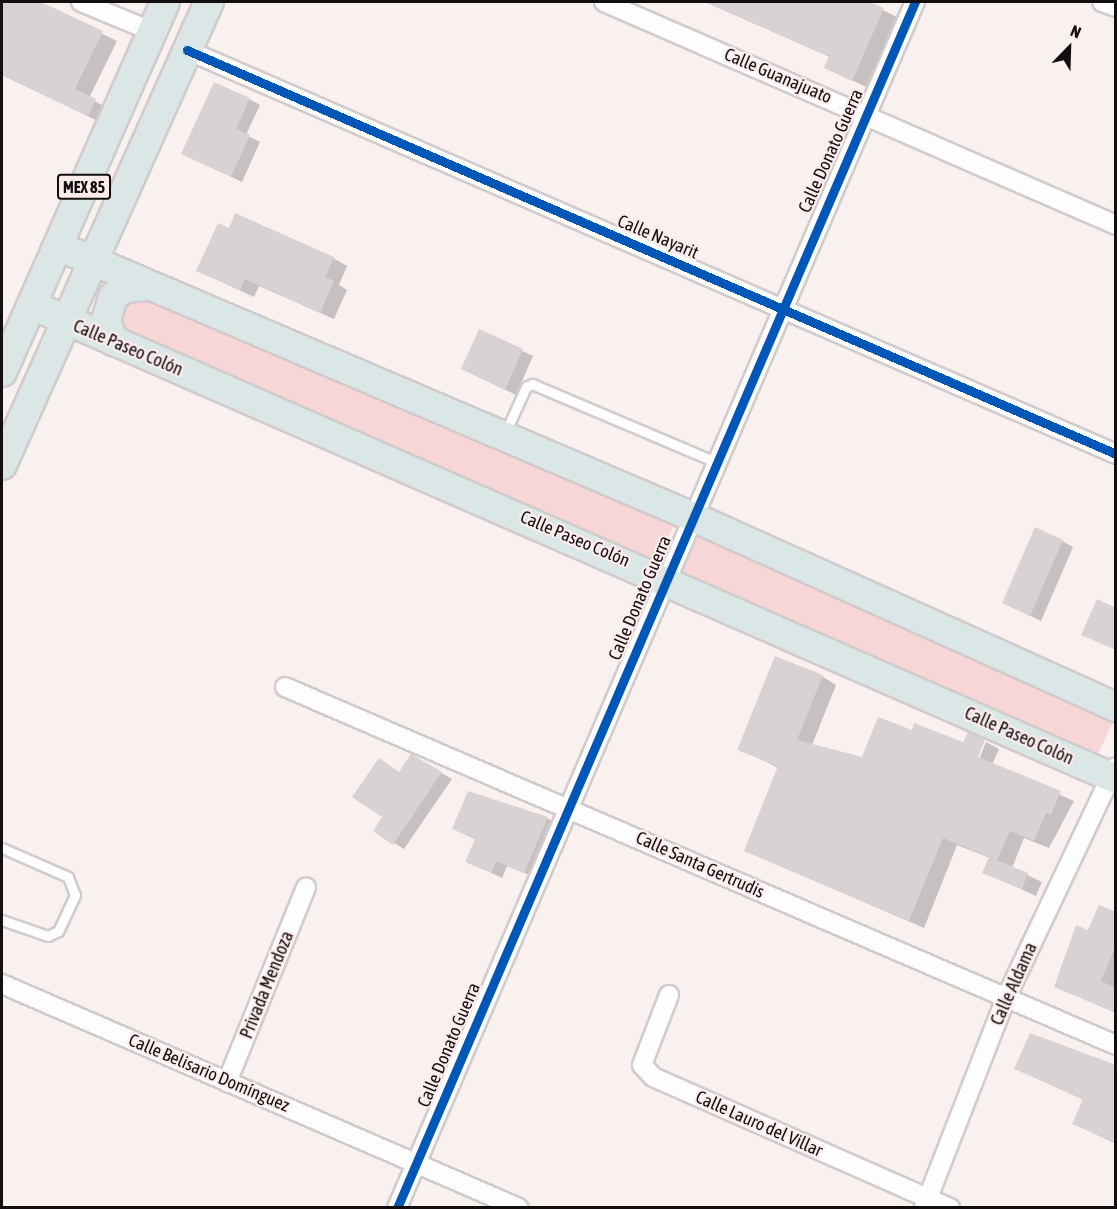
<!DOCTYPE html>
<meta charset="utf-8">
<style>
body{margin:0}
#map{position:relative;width:1117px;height:1209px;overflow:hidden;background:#f9f0f0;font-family:"Asap Condensed",sans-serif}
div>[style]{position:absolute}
.green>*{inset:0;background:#f7d6d8}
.shadow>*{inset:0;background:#0003}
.building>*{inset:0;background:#d9d2d2}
.roads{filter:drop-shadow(2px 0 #d2cbcb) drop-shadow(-2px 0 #d2cbcb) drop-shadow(0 2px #d2cbcb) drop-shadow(0 -2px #d2cbcb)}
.service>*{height:9px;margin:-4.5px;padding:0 4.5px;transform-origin:4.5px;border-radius:4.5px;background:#fefdfd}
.minor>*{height:18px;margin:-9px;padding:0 9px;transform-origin:9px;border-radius:9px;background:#fefdfd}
.primary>*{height:28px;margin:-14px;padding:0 14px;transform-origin:14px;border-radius:14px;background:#dbe6e6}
.cycleway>*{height:9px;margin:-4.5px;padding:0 4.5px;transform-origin:4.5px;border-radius:4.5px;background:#0057b8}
span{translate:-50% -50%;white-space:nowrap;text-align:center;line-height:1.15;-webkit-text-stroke:4.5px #fdeced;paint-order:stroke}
.shield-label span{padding:2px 4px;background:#fdeced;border:2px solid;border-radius:4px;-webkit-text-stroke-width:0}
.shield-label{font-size:16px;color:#140f0f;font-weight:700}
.street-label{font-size:18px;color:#140f0f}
.frame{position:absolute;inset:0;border:3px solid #140f0f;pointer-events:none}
.north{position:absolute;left:1039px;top:18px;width:60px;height:60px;-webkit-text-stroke:4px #fdeced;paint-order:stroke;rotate:23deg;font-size:16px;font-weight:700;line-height:24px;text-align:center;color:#140f0f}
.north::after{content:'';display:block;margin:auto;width:21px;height:27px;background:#140f0f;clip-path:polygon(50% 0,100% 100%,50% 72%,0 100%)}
</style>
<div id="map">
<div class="green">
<i style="clip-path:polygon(126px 295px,166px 299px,675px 522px,654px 569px,143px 348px,115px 322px)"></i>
<i style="clip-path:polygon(695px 530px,1115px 718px,1097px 756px,674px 577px)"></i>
</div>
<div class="shadow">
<i style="clip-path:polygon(2px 2px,37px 2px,117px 41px,89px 98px,109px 109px,102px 123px,2px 75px)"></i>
<i style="clip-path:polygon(705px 2px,866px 2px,897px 17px,866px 87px,826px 68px,830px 57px)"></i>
<i style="clip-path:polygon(249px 99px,260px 105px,246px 135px,260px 142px,242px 182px,183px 154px)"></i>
<i style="clip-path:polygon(333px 258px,347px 266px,339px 285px,347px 290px,334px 319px,259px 286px,254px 297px,198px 271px)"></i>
<i style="clip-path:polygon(480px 331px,533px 356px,516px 395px,463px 369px)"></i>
<i style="clip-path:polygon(1062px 541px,1073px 547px,1041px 621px,1004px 603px)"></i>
<i style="clip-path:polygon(822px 676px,836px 685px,812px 745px,863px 759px,977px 765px,986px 742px,999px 749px,992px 765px,1074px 801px,1049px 848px,1024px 838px,1012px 868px,1042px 882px,1036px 896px,984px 872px,990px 858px,957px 845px,924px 928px,746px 851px,779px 768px,739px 749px)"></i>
<i style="clip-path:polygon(412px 756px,452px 779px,404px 849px,394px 843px,384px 817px)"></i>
<i style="clip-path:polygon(547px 818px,557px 824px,535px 877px,507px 866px,502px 878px,467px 861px,476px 840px,454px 829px)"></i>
<i style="clip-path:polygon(1116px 914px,1116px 1013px,1056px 986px,1089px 932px)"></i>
<i style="clip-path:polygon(1116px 1068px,1116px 1144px,1074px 1124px,1084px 1100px,1016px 1069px)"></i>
</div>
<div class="building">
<i style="clip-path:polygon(2px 2px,41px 2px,103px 31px,75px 89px,96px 99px,88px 116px,2px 75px)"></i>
<i style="clip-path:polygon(705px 2px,870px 2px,884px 8px,852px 81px,824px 68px,829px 56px)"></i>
<i style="clip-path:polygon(214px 82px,250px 98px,236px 129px,250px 135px,231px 177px,181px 154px)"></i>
<i style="clip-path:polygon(235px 213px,334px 257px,325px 277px,334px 281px,320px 313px,245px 279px,240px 290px,196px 271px,218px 223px,229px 228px)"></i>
<i style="clip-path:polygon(479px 329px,523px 349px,505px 390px,461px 369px)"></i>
<i style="clip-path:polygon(1035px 527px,1063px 540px,1030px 616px,1002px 603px)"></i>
<i style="clip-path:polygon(1097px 599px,1116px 608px,1116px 650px,1081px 635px)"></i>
<i style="clip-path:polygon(775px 656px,823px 675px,797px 740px,862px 757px,878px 717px,912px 730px,914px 723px,963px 742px,968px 732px,985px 740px,978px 757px,1061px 791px,1051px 815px,1046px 813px,1034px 841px,1010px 831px,997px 860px,943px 838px,909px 921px,744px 851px,778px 766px,737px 750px)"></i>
<i style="clip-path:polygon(411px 754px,442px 772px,393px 845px,373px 831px,382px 817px,352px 797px,379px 758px,399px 772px)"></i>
<i style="clip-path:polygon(468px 791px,548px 817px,524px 873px,496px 861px,491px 873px,465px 862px,475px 839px,452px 829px)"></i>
<i style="clip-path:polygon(989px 857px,1028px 873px,1022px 889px,982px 873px)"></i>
<i style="clip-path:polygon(1099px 905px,1116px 912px,1116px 946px,1101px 981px,1116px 988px,1116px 1013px,1054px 987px,1076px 925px,1088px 930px)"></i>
<i style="clip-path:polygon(1030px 1033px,1116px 1065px,1116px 1143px,1072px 1124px,1083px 1099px,1014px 1069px)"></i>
</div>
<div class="roads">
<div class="service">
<i style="left:505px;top:433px;width:51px;rotate:-65.5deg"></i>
<i style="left:526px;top:387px;width:7px;rotate:-27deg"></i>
<i style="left:532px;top:384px;width:200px;rotate:23deg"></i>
<i style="left:2px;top:848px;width:72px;rotate:23.7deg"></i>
<i style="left:68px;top:877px;width:19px;rotate:69deg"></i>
<i style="left:75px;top:895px;width:40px;rotate:115deg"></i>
<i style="left:58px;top:931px;width:11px;rotate:153deg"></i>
<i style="left:48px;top:936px;width:49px;rotate:-160.8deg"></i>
</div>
<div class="minor">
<i style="left:81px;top:2px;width:76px;rotate:22.5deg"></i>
<i style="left:604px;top:2px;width:558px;rotate:23.54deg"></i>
<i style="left:1102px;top:2px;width:15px;rotate:20deg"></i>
<i style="left:187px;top:50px;width:1013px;rotate:23.5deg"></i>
<i style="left:285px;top:687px;width:905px;rotate:23.31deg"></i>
<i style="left:2px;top:984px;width:563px;rotate:23.43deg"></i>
<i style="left:669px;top:995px;width:75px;rotate:111.1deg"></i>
<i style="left:642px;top:1065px;width:16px;rotate:47deg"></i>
<i style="left:653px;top:1077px;width:325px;rotate:23.8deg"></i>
<i style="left:227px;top:1082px;width:210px;rotate:-67.9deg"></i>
<i style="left:397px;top:1208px;width:1313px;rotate:-66.76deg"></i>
<i style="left:924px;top:1208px;width:225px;rotate:-68.7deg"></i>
<i style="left:1006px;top:998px;width:255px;rotate:-64.7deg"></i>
</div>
<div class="primary">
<i style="left:58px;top:246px;width:690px;rotate:23.11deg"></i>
<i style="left:693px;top:517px;width:464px;rotate:24.2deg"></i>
<i style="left:32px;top:305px;width:1183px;rotate:23.62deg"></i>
<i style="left:113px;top:341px;width:22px;rotate:-108deg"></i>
<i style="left:106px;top:320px;width:24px;rotate:-73deg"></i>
<i style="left:113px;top:297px;width:15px;rotate:-37deg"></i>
<i style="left:125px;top:288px;width:25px;rotate:-5deg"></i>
<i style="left:2px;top:372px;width:404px;rotate:-66.2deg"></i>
<i style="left:2px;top:465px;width:507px;rotate:-65.91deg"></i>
</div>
</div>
<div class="cycleway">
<i style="left:187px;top:50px;width:1013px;rotate:23.5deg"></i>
<i style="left:397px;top:1208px;width:1313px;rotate:-66.76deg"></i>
</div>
<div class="shield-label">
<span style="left:84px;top:187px">MEX 85</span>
</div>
<div class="street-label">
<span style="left:778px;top:76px;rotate:23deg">Calle Guanajuato</span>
<span style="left:831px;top:151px;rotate:-66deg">Calle Donato Guerra</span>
<span style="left:658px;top:237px;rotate:23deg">Calle Nayarit</span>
<span style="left:128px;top:348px;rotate:23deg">Calle Paseo Colón</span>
<span style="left:575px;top:539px;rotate:23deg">Calle Paseo Colón</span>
<span style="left:640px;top:598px;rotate:-67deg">Calle Donato Guerra</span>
<span style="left:1019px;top:736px;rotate:24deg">Calle Paseo Colón</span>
<span style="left:700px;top:865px;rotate:24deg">Calle Santa Gertrudis</span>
<span style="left:1014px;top:984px;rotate:-66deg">Calle Aldama</span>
<span style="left:267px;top:985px;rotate:-68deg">Privada Mendoza</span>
<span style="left:449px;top:1045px;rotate:-67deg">Calle Donato Guerra</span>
<span style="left:209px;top:1073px;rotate:23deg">Calle Belisario Domínguez</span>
<span style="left:759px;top:1124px;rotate:24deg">Calle Lauro del Villar</span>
</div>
<div class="frame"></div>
<div class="north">N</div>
</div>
